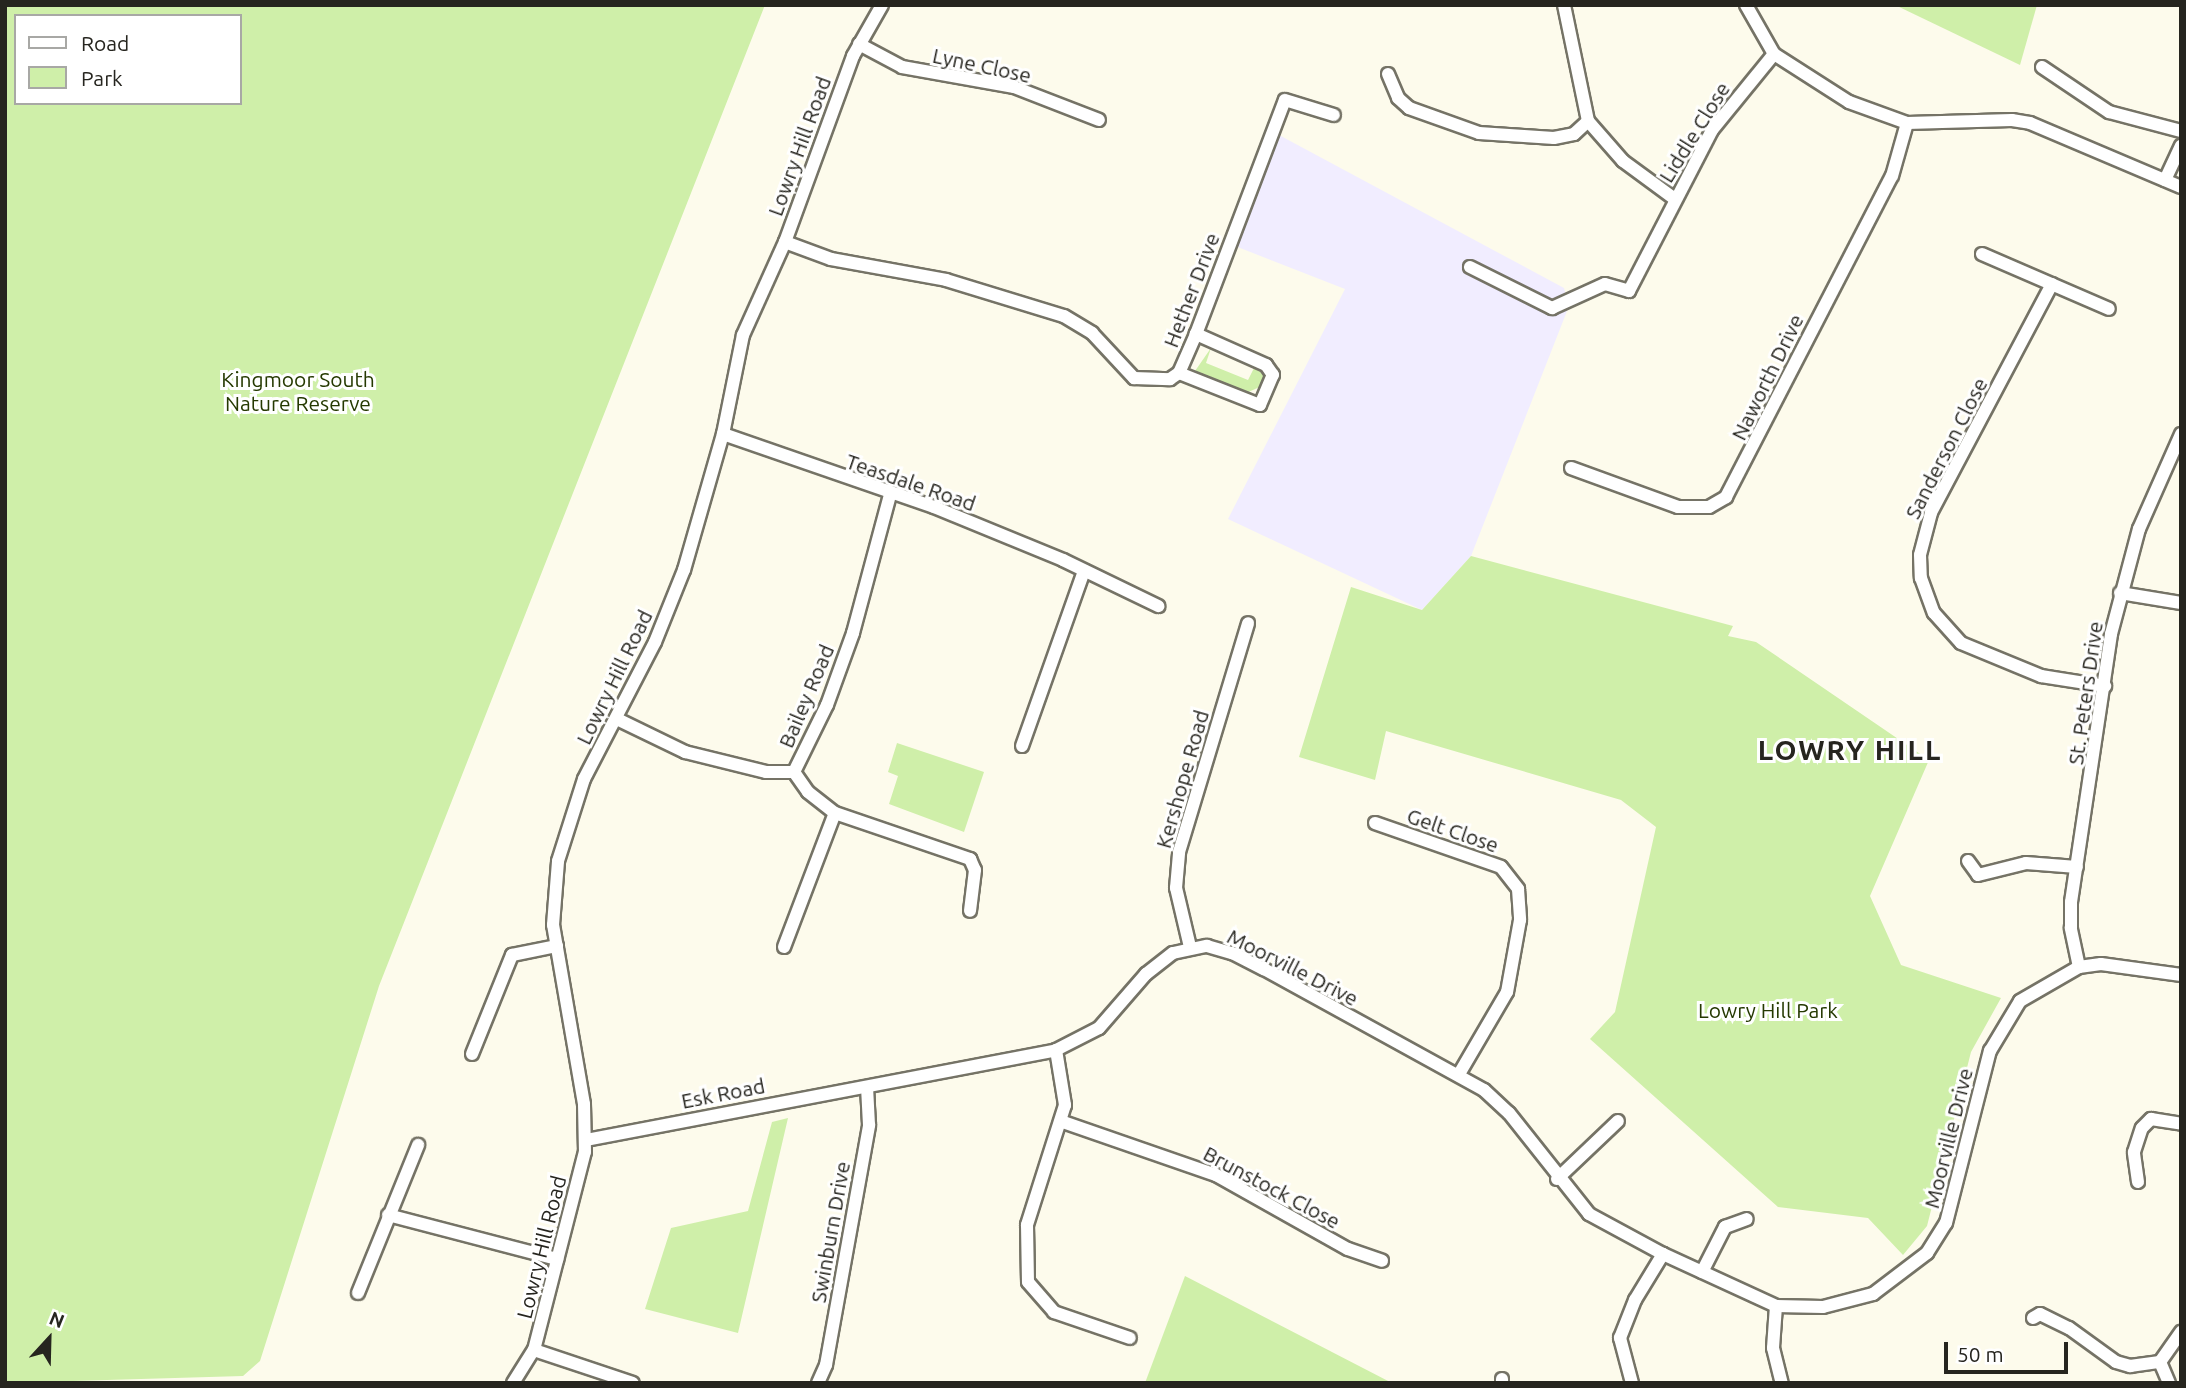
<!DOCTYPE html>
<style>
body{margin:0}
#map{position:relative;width:2186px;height:1388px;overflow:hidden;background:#fdfbec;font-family:Ubuntu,sans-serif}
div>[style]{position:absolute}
.education>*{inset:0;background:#f1edff}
.green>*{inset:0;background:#cfefa9}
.roads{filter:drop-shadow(2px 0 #757366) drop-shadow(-2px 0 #757366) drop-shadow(0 2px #757366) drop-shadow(0 -2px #757366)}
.street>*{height:12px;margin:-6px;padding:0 6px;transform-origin:6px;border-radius:6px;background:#fff}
span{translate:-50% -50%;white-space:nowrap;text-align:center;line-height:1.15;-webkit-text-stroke:6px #fff;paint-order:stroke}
.street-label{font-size:21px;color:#26251f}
.park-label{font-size:21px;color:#253901}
.district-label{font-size:28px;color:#26251f;font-weight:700;letter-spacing:2px}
.frame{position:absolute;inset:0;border:7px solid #26251f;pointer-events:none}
.legend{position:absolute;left:14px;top:14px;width:228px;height:91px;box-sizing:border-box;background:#fff;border:2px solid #a8a8a5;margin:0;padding:9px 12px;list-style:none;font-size:21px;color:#26251f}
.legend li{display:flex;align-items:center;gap:14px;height:35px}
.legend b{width:35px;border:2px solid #a8a8a5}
.north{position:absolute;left:14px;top:1304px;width:70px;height:70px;-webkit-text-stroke:5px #fff;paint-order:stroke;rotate:22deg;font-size:19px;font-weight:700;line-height:28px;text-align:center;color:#26251f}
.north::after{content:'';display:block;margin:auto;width:24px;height:32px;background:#26251f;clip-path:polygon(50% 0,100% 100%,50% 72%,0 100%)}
.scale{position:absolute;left:1944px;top:1342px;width:124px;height:32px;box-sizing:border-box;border:4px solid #26251f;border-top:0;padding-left:9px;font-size:21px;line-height:24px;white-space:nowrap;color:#26251f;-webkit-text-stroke:5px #fff;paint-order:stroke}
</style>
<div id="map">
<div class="education">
<i style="clip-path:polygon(1279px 135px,1564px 288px,1569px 306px,1471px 556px,1422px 610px,1228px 519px,1345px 289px,1235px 246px)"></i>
</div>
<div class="green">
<i style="clip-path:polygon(evenodd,5px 5px,765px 5px,379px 986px,260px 1361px,243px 1376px,5px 1383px,5px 5px,16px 16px,240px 16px,240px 103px,16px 103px,16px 16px)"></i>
<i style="clip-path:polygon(1895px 5px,2037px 5px,2020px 65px)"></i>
<i style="clip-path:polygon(1211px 348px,1206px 363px,1248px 380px,1255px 366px,1264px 376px,1264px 385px,1244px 394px,1200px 377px,1195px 371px)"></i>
<i style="clip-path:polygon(1471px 556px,1733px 626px,1728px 636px,1756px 642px,1929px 760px,1870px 896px,1901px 965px,2001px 998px,1971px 1052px,1927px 1226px,1903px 1255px,1868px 1218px,1778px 1207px,1590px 1039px,1615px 1012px,1656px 827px,1621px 800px,1386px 731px,1375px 780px,1299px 757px,1351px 587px,1422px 610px)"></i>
<i style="clip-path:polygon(897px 743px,984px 772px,964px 832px,889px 804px,898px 776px,888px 772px)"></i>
<i style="clip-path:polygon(788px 1118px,738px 1333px,645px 1309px,671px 1228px,748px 1211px,772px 1122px)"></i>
<i style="clip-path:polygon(1185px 1276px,1392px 1383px,1145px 1383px)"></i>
</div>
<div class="roads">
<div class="street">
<i style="left:1564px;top:5px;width:118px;rotate:78.3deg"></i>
<i style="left:1588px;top:121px;width:53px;rotate:48.8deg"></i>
<i style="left:1623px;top:161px;width:64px;rotate:36.2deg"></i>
<i style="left:1746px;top:5px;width:56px;rotate:60.3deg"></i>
<i style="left:1774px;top:54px;width:89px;rotate:32.6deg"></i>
<i style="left:1849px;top:102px;width:62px;rotate:19.9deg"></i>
<i style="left:1907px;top:123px;width:105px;rotate:-1.6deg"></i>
<i style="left:2012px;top:120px;width:18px;rotate:9deg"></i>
<i style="left:2030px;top:123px;width:164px;rotate:23deg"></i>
<i style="left:859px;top:44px;width:49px;rotate:28.1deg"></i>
<i style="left:902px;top:67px;width:114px;rotate:10.1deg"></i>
<i style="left:1014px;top:87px;width:91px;rotate:21.2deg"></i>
<i style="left:2042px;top:67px;width:81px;rotate:33.9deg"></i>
<i style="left:2109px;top:112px;width:74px;rotate:14.8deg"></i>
<i style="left:1388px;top:74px;width:26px;rotate:67deg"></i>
<i style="left:1398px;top:98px;width:15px;rotate:42deg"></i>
<i style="left:1409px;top:108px;width:74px;rotate:19.7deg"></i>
<i style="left:1479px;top:133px;width:75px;rotate:3.8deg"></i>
<i style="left:1554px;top:138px;width:20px;rotate:-11deg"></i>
<i style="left:1574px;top:134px;width:19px;rotate:-43deg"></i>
<i style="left:2165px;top:180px;width:38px;rotate:-65deg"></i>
<i style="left:785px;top:242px;width:49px;rotate:20.3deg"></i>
<i style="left:831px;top:259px;width:117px;rotate:10.3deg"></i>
<i style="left:946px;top:280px;width:123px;rotate:17deg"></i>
<i style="left:1064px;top:316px;width:33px;rotate:31deg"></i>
<i style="left:1092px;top:333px;width:62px;rotate:47deg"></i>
<i style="left:1134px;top:378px;width:36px;rotate:2deg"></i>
<i style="left:1170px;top:379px;width:11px;rotate:-34deg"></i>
<i style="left:1179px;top:373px;width:43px;rotate:-66.4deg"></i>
<i style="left:1196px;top:334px;width:250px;rotate:-69.2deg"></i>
<i style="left:1285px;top:100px;width:51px;rotate:17deg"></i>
<i style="left:1982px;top:254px;width:138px;rotate:23.4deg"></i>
<i style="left:1470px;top:267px;width:92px;rotate:26.6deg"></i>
<i style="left:1552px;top:308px;width:58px;rotate:-24.4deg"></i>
<i style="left:1605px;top:284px;width:25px;rotate:16deg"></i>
<i style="left:1629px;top:291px;width:181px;rotate:-62.7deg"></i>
<i style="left:1712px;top:130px;width:98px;rotate:-50.8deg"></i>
<i style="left:2052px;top:284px;width:259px;rotate:117.9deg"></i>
<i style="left:1931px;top:513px;width:43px;rotate:104.7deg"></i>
<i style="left:1920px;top:555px;width:23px;rotate:88deg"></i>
<i style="left:1921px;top:578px;width:37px;rotate:70deg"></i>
<i style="left:1934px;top:613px;width:40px;rotate:48deg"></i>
<i style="left:1961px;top:643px;width:87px;rotate:22.4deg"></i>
<i style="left:2041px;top:676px;width:65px;rotate:8.9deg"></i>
<i style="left:1179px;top:373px;width:87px;rotate:21.6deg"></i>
<i style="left:1260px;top:405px;width:33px;rotate:-67deg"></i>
<i style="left:1273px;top:375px;width:12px;rotate:-125deg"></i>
<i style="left:1266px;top:365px;width:77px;rotate:-156.1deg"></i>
<i style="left:723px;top:434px;width:223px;rotate:19.1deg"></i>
<i style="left:934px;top:507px;width:139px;rotate:22.3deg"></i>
<i style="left:1063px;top:560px;width:106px;rotate:25.8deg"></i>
<i style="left:1571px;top:468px;width:114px;rotate:20deg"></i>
<i style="left:1678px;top:507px;width:31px"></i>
<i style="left:1709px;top:507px;width:20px;rotate:-30deg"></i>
<i style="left:1726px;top:497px;width:361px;rotate:-62.7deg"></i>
<i style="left:1892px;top:176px;width:55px;rotate:-74.2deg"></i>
<i style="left:2120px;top:593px;width:62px;rotate:9.3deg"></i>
<i style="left:617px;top:719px;width:76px;rotate:25.9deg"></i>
<i style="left:685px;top:752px;width:83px;rotate:13.9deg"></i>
<i style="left:766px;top:772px;width:28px"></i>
<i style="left:794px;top:772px;width:75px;rotate:-63.8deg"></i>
<i style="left:827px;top:705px;width:77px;rotate:-70.1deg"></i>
<i style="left:853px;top:633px;width:143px;rotate:-75deg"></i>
<i style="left:1022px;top:746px;width:186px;rotate:-70.5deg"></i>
<i style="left:794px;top:772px;width:24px;rotate:55deg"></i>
<i style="left:808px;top:792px;width:34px;rotate:38deg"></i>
<i style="left:835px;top:813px;width:143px;rotate:18.8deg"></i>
<i style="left:970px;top:859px;width:12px;rotate:66deg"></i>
<i style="left:975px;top:870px;width:41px;rotate:97deg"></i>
<i style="left:1375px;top:823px;width:133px;rotate:19.2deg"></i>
<i style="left:1501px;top:867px;width:28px;rotate:52deg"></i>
<i style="left:1518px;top:889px;width:31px;rotate:86deg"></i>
<i style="left:1520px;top:920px;width:73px;rotate:100.2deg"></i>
<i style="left:1507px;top:992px;width:95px;rotate:120.3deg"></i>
<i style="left:1968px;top:861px;width:17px;rotate:54deg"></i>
<i style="left:1978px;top:875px;width:49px;rotate:-14deg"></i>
<i style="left:2026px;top:863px;width:51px;rotate:4.5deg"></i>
<i style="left:784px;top:947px;width:143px;rotate:-69.2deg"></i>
<i style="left:1190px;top:947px;width:61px;rotate:-103.3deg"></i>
<i style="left:1176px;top:888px;width:36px;rotate:-85deg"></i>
<i style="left:1179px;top:852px;width:239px;rotate:-73.2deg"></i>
<i style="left:2079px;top:967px;width:40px;rotate:-102deg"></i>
<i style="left:2071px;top:928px;width:26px;rotate:-90deg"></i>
<i style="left:2071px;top:902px;width:271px;rotate:-81.5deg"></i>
<i style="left:2111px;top:634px;width:109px;rotate:-75.1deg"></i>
<i style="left:2139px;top:529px;width:104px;rotate:-66.1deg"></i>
<i style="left:1056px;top:1050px;width:56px;rotate:80.7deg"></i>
<i style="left:1065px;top:1105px;width:126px;rotate:107.6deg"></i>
<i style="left:1027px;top:1225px;width:57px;rotate:89deg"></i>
<i style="left:1028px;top:1282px;width:40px;rotate:49deg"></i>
<i style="left:1054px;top:1312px;width:80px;rotate:18.9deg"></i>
<i style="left:472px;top:1054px;width:107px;rotate:-68deg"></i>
<i style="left:512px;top:955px;width:46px;rotate:-11.3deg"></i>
<i style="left:1063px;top:1122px;width:162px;rotate:19.1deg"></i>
<i style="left:1216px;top:1175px;width:151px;rotate:29.3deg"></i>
<i style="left:1348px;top:1249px;width:36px;rotate:19deg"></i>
<i style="left:586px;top:1140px;width:479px;rotate:-10.8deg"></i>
<i style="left:1056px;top:1050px;width:48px;rotate:-27.1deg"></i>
<i style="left:1099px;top:1028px;width:72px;rotate:-49deg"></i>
<i style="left:1146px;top:974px;width:34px;rotate:-38deg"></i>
<i style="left:1173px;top:953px;width:35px;rotate:-12deg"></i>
<i style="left:1207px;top:946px;width:26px;rotate:16deg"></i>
<i style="left:1232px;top:953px;width:36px;rotate:27deg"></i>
<i style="left:1264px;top:969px;width:251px;rotate:28.8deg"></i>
<i style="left:1484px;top:1090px;width:34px;rotate:43deg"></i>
<i style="left:1509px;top:1113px;width:129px;rotate:51.6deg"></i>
<i style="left:1589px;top:1214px;width:84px;rotate:28.4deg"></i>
<i style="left:1663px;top:1254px;width:124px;rotate:24.7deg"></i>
<i style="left:1776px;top:1306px;width:47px;rotate:1.2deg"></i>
<i style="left:1823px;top:1307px;width:52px;rotate:-14.6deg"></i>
<i style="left:1873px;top:1294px;width:68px;rotate:-37.2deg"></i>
<i style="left:1927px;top:1253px;width:36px;rotate:-58deg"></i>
<i style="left:1946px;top:1223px;width:178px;rotate:-75.7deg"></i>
<i style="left:1990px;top:1051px;width:58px;rotate:-59deg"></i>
<i style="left:2020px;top:1001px;width:68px;rotate:-30deg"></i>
<i style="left:2079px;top:967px;width:22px;rotate:-8deg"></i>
<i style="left:2101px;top:964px;width:81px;rotate:7.8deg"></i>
<i style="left:1557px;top:1179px;width:84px;rotate:-43.6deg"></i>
<i style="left:2138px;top:1182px;width:30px;rotate:-98deg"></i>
<i style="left:2134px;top:1152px;width:25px;rotate:-72deg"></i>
<i style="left:2142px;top:1128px;width:13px;rotate:-45deg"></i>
<i style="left:2151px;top:1119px;width:30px;rotate:9deg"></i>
<i style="left:388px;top:1215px;width:175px;rotate:14.6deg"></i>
<i style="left:1702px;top:1272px;width:51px;rotate:-62.9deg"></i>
<i style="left:1725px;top:1227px;width:23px;rotate:-20deg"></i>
<i style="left:358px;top:1293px;width:160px;rotate:-67.9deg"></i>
<i style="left:1776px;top:1306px;width:42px;rotate:94.1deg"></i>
<i style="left:1773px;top:1348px;width:36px;rotate:76deg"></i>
<i style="left:2033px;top:1318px;width:8px;rotate:-30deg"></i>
<i style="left:2040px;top:1314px;width:32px;rotate:26deg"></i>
<i style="left:2069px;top:1328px;width:58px;rotate:35.9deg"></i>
<i style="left:2116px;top:1362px;width:15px;rotate:16deg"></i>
<i style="left:2130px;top:1366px;width:30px;rotate:-8deg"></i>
<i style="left:534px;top:1350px;width:104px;rotate:18.4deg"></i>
<i style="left:1502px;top:1379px;width:4px;rotate:90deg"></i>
<i style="left:513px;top:1383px;width:39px;rotate:-58deg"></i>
<i style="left:534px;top:1350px;width:204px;rotate:-75.6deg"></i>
<i style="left:585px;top:1152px;width:48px;rotate:-91.2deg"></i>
<i style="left:584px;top:1104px;width:182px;rotate:-99.8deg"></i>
<i style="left:553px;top:925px;width:64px;rotate:-85.5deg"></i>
<i style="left:558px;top:861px;width:86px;rotate:-72.4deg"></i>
<i style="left:584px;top:779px;width:154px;rotate:-62.6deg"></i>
<i style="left:655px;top:642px;width:78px;rotate:-68.1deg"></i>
<i style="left:684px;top:570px;width:141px;rotate:-74deg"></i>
<i style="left:723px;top:434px;width:101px;rotate:-78.6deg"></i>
<i style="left:743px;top:335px;width:102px;rotate:-65.7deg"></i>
<i style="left:785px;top:242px;width:198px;rotate:-69.9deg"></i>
<i style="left:853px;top:56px;width:59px;rotate:-60.4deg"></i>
<i style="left:818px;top:1383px;width:20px;rotate:-66deg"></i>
<i style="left:826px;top:1365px;width:244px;rotate:-79.8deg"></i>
<i style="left:869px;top:1125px;width:38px;rotate:-93deg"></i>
<i style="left:1632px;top:1383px;width:47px;rotate:-104.9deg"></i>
<i style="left:1620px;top:1338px;width:41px;rotate:-68.5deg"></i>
<i style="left:1635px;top:1300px;width:54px;rotate:-58.7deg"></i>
<i style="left:2169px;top:1383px;width:23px;rotate:-113deg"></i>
<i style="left:2160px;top:1362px;width:37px;rotate:-55deg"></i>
</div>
</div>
<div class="street-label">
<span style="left:982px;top:65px;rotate:12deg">Lyne Close</span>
<span style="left:1694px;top:132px;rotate:-58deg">Liddle Close</span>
<span style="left:799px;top:146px;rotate:-70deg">Lowry Hill Road</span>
<span style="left:1191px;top:290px;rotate:-69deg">Hether Drive</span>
<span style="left:1767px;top:377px;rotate:-64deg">Naworth Drive</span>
<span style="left:1946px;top:448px;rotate:-63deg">Sanderson Close</span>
<span style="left:911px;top:482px;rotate:19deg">Teasdale Road</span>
<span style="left:614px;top:677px;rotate:-64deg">Lowry Hill Road</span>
<span style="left:2085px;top:693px;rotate:-82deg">St. Peters Drive</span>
<span style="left:806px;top:696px;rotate:-67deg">Bailey Road</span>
<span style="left:1182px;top:779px;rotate:-74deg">Kershope Road</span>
<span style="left:1453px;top:830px;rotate:19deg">Gelt Close</span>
<span style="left:1293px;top:967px;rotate:27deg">Moorville Drive</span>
<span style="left:723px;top:1093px;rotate:-11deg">Esk Road</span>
<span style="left:1948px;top:1138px;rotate:-76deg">Moorville Drive</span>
<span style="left:1272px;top:1187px;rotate:28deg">Brunstock Close</span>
<span style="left:830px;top:1232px;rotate:-80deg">Swinburn Drive</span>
<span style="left:541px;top:1247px;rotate:-76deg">Lowry Hill Road</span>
</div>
<div class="park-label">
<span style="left:298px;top:391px">Kingmoor South<br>Nature Reserve</span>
<span style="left:1768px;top:1010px">Lowry Hill Park</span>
</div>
<div class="district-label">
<span style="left:1850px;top:750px">LOWRY HILL</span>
</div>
<div class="frame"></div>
<ul class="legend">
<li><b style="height:9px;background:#fff"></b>Road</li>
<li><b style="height:19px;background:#cfefa9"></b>Park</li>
</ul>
<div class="north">N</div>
<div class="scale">50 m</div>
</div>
